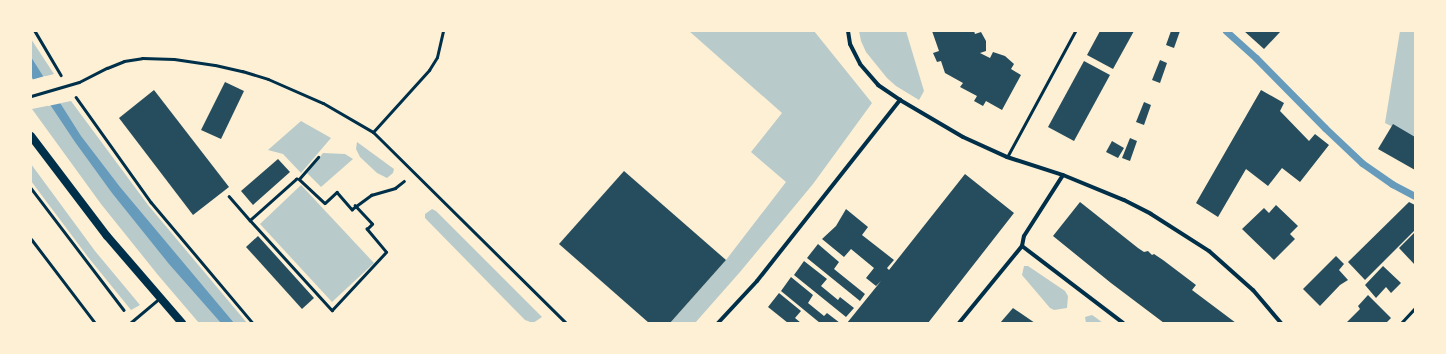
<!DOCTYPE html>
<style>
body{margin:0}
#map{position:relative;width:1446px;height:354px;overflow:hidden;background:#fdf0d5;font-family:Barlow,sans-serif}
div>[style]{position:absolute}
.green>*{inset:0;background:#b9caca}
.water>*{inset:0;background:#669bbc}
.pier>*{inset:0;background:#fdf0d5}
.stream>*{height:7px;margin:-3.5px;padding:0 3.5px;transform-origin:3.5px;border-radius:3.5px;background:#669bbc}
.building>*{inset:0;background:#264d5e}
.path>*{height:2.5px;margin:-1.25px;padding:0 1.25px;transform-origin:1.25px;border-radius:1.25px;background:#003049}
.service>*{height:3px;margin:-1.5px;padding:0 1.5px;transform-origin:1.5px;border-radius:1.5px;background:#003049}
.minor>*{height:4px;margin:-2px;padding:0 2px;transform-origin:2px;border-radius:2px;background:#003049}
.secondary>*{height:8px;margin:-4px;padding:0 4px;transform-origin:4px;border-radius:4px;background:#003049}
span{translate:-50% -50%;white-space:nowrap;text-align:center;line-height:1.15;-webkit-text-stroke:3px #fdf0d5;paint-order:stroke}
.frame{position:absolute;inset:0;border:32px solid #fdf0d5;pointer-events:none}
</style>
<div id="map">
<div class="green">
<i style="clip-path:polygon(689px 31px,814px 31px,872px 103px,813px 184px,740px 272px,695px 323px,670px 323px,726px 260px,786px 182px,751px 152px,782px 113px)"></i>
<i style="clip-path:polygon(859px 31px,906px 31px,924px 91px,919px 100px,896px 86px,887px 78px,866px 52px,861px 41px)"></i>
<i style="clip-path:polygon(1400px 31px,1415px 31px,1415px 138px,1385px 123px)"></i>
<i style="clip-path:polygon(31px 39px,54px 74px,31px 80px)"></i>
<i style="clip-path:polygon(71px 101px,148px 205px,247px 323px,199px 323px,158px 275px,101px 204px,32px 109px)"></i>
<i style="clip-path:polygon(301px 121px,331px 138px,301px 173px,283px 154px,268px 150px)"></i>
<i style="clip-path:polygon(357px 142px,394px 169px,393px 173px,387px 178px,377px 173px,360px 157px,356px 149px)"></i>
<i style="clip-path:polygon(323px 153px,345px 154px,353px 159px,321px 187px,307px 173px)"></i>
<i style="clip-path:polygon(31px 164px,95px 251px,140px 305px,131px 310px,88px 257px,31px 181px)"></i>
<i style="clip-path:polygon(301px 185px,374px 263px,332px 302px,260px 224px)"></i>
<i style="clip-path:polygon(432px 209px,436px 211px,542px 317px,533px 323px,525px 320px,425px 218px,425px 214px)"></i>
<i style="clip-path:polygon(1024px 266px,1028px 266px,1065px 291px,1068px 296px,1067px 308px,1054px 310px,1050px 308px,1022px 275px)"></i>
<i style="clip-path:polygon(1092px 315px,1095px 317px,1103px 323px,1086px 323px,1085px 317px)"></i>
</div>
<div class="water">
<i style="clip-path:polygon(31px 57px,81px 136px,120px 187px,234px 323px,221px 323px,169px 264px,112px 193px,75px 142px,31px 76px)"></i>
</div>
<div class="pier">
<i style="clip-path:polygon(45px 76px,62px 103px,48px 106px,31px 80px)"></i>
</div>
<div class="stream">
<i style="left:1226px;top:31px;width:40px;rotate:42deg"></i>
<i style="left:1256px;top:58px;width:98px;rotate:45.4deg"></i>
<i style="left:1325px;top:128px;width:51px;rotate:43.4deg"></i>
<i style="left:1362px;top:163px;width:37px;rotate:35deg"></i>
<i style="left:1392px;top:184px;width:26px;rotate:28deg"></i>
</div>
<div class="building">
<i style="clip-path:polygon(932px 31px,974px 31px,975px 34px,981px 32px,986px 41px,986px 51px,980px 53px,990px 58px,993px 52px,1005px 56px,1014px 64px,1011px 69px,1021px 75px,1002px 110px,986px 101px,983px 106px,974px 101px,977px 96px,960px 87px,963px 83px,945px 73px,941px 61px,937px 62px,933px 53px,939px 51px)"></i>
<i style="clip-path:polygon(1100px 31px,1134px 31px,1113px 69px,1087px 55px)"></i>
<i style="clip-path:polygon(1171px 31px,1180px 31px,1174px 48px,1166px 45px)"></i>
<i style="clip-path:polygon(1244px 31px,1281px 31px,1264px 49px)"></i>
<i style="clip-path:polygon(1160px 60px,1167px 63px,1160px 83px,1152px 80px)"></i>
<i style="clip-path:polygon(1084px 61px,1110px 75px,1074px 141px,1048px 127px)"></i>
<i style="clip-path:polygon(225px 82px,244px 91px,221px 139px,201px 130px)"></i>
<i style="clip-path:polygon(154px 90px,229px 187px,193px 215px,119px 118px)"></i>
<i style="clip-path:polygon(1261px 90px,1284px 103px,1280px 111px,1309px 141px,1315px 134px,1329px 145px,1300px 182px,1282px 168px,1268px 186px,1246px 169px,1218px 217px,1196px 203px)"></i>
<i style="clip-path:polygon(1144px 102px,1151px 105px,1144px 125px,1136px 122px)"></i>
<i style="clip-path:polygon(1393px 124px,1415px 137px,1415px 170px,1378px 149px)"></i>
<i style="clip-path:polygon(1130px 138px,1137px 141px,1130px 161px,1122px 158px)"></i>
<i style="clip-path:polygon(1112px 141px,1124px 148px,1118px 158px,1106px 152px)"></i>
<i style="clip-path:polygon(278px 159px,290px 172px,253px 205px,241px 191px)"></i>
<i style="clip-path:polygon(624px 171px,726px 260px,670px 323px,649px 323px,559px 244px)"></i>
<i style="clip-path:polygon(965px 174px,1014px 213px,928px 323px,847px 323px,881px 281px,876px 286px,866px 278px,874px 268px,851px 249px,844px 257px,822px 239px,836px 226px,846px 209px,868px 227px,862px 235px,894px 260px,887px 268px,889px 270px)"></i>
<i style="clip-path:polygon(1080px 202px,1138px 248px,1144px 252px,1148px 251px,1152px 255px,1154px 254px,1163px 260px,1196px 285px,1192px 290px,1236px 323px,1164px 323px,1111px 283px,1053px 236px)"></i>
<i style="clip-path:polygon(1409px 202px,1415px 205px,1415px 230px,1365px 280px,1348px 262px)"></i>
<i style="clip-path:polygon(1276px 205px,1298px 226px,1290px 234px,1295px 239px,1274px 260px,1242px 229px,1264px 208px,1269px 213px)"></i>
<i style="clip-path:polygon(1415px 232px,1415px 265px,1399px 248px)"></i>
<i style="clip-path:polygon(258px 236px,314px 298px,302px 309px,246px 247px)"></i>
<i style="clip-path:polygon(818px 244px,839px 262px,834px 269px,865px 294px,860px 301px,807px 258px)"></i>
<i style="clip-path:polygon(1336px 256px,1344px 264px,1339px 270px,1348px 280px,1340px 285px,1320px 306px,1303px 289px)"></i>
<i style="clip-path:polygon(804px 261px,827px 279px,821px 286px,838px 300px,840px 297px,854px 308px,846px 317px,794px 275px)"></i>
<i style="clip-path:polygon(1383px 266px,1401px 283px,1391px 293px,1386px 287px,1376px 298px,1365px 285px)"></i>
<i style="clip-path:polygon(791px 277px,813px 295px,808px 303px,824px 316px,827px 313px,840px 323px,820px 323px,781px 291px)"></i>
<i style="clip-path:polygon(779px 293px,801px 311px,795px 318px,801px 323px,788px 323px,768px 307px)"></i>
<i style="clip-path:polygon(1368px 295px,1391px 318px,1386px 323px,1346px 323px,1360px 309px,1358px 306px)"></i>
<i style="clip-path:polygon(1013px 308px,1035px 323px,1000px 323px)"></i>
</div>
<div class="path">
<i style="left:35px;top:31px;width:51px;rotate:59.4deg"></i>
<i style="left:76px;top:97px;width:129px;rotate:54.5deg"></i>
<i style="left:151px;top:202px;width:158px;rotate:49.9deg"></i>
<i style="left:299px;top:179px;width:29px;rotate:-49deg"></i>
<i style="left:31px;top:188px;width:153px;rotate:52.7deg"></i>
<i style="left:229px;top:196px;width:32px;rotate:49deg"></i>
<i style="left:250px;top:220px;width:62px;rotate:-41.7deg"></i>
<i style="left:296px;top:179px;width:3px"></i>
<i style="left:299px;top:179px;width:35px;rotate:43deg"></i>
<i style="left:325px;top:203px;width:16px;rotate:-43deg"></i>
<i style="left:337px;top:192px;width:23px;rotate:49deg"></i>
<i style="left:352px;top:209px;width:24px;rotate:-36deg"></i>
<i style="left:371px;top:195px;width:25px;rotate:-16deg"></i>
<i style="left:395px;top:188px;width:11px;rotate:-38deg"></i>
<i style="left:250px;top:220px;width:122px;rotate:47.7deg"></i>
<i style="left:332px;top:310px;width:79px;rotate:-47deg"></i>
<i style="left:386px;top:252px;width:30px;rotate:-130deg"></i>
<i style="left:367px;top:229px;width:7px;rotate:-45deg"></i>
<i style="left:372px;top:224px;width:25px;rotate:-133deg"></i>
</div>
<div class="service">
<i style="left:31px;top:96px;width:50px;rotate:-16.3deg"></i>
<i style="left:79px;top:82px;width:31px;rotate:-27deg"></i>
<i style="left:107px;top:68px;width:18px;rotate:-22deg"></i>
<i style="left:124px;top:61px;width:18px;rotate:-9deg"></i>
<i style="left:142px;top:58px;width:32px;rotate:2deg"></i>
<i style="left:174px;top:59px;width:41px;rotate:8.3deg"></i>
<i style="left:215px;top:65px;width:28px;rotate:13deg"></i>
<i style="left:242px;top:71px;width:27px;rotate:17deg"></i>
<i style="left:268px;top:79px;width:60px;rotate:23.6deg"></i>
<i style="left:323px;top:103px;width:58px;rotate:30.1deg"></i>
<i style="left:373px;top:132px;width:272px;rotate:44.7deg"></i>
<i style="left:373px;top:132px;width:84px;rotate:-47.9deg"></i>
<i style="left:429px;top:70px;width:15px;rotate:-58deg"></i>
<i style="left:437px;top:57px;width:27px;rotate:-77deg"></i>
<i style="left:1007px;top:157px;width:143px;rotate:-61.6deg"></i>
<i style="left:31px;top:239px;width:106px;rotate:52.7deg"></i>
<i style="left:130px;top:323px;width:39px;rotate:-40deg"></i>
<i style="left:1401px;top:323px;width:21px;rotate:-47deg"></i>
</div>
<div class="minor">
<i style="left:848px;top:31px;width:13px;rotate:81deg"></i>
<i style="left:850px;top:44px;width:22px;rotate:63deg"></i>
<i style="left:860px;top:64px;width:28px;rotate:49deg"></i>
<i style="left:878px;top:85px;width:27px;rotate:34deg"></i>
<i style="left:900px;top:100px;width:73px;rotate:30.4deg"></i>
<i style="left:963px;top:137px;width:48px;rotate:24.4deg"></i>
<i style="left:1007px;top:157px;width:59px;rotate:17.8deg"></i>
<i style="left:1063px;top:175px;width:66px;rotate:22.3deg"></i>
<i style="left:1124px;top:200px;width:30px;rotate:27deg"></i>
<i style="left:1151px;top:214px;width:69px;rotate:32.5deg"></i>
<i style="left:1209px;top:251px;width:59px;rotate:41.6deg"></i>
<i style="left:1253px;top:290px;width:43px;rotate:49.7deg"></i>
<i style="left:1022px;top:246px;width:10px;rotate:-79deg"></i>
<i style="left:1024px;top:236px;width:72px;rotate:-57.4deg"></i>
<i style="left:718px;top:323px;width:57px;rotate:-47.1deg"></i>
<i style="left:757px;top:281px;width:231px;rotate:-51.7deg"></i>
<i style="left:959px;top:323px;width:99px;rotate:-50.7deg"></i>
<i style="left:1022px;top:246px;width:127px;rotate:37.3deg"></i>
</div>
<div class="secondary">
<i style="left:31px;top:136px;width:126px;rotate:52.8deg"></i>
<i style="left:107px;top:236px;width:115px;rotate:49.2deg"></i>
</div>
<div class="frame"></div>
</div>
